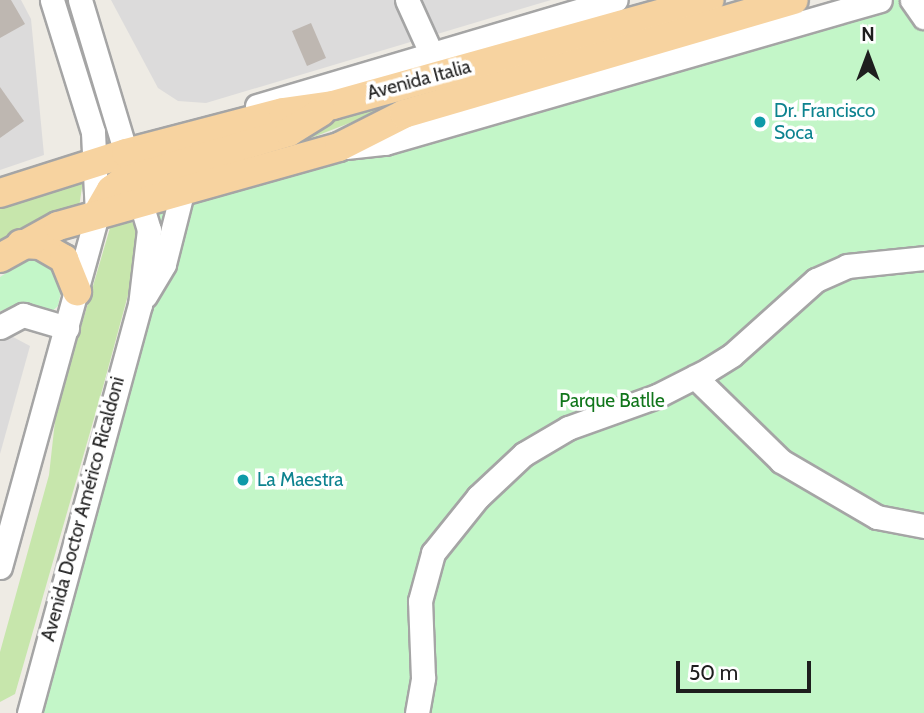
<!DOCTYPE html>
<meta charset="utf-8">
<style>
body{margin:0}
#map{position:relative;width:924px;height:713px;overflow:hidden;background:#eeebe4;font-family:Cabin,sans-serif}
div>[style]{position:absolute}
.residential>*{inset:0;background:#dcdbdb}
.grass>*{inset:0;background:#c7e6ac}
.park>*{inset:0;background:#c3f6c8}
.building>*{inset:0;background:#beb7b1}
.roads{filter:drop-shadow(2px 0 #a5a5a5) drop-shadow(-2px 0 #a5a5a5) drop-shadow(0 2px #a5a5a5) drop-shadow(0 -2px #a5a5a5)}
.minor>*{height:23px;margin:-11.5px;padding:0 11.5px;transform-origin:11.5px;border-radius:11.5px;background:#fff}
.major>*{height:28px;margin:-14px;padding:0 14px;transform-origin:14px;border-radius:14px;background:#f7d3a0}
.dots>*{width:19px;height:19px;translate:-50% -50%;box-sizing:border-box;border:4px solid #fff;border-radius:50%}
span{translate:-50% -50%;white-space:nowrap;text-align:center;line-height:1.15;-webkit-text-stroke:7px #fff;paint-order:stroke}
.street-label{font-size:19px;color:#1e1e1e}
.culture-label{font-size:19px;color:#0d838f}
.left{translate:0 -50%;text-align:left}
.park-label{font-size:19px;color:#11761b}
.north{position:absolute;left:833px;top:21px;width:70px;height:70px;-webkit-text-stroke:5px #fff;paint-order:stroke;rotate:0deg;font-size:19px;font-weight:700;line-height:28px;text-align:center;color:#1e1e1e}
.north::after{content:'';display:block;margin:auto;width:24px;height:32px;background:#1e1e1e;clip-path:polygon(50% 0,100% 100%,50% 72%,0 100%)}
.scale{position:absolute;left:676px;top:661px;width:135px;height:32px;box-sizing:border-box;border:4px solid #1e1e1e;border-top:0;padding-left:9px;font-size:21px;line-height:24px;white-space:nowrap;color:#1e1e1e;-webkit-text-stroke:5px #fff;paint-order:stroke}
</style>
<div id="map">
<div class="residential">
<i style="clip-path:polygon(0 0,21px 0,31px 19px,44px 155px,0 170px)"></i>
<i style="clip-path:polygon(111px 0,551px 0,206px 103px,178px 101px,158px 88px)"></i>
<i style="clip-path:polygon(0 330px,30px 346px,0 454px)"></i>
</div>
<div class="grass">
<i style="clip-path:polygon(394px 97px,406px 101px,275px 152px,281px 143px)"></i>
<i style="clip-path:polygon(83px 181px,79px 207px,0 243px,0 209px)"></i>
<i style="clip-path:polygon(132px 222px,139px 233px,138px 258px,103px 387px,15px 694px,0 702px,0 652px,49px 475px,56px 412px,110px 228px)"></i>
</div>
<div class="park">
<i style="clip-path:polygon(880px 0,912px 0,924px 17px,924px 713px,29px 713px,140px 305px,142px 203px)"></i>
<i style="clip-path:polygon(28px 259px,50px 263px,62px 287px,58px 306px,50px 313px,20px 306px,0 311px,0 277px)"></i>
</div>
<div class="building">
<i style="clip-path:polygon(0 0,11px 0,25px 24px,0 38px)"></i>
<i style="clip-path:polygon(311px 23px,326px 58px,307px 66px,292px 31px)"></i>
<i style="clip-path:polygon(0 87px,24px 121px,0 138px)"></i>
</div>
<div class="roads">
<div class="minor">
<i style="left:407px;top:0;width:58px;rotate:65.6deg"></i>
<i style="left:912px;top:0;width:21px;rotate:55deg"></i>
<i style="left:257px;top:106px;width:374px;rotate:-16.5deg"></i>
<i style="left:346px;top:147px;width:39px;rotate:-6deg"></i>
<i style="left:385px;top:143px;width:515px;rotate:-16.11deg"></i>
<i style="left:145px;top:296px;width:37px;rotate:-59deg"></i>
<i style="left:164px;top:264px;width:73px;rotate:-75.8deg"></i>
<i style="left:0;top:327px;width:26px;rotate:-28deg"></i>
<i style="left:23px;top:315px;width:46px;rotate:16.5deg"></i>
<i style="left:695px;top:377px;width:120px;rotate:44.3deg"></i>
<i style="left:781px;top:461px;width:111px;rotate:30.3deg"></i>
<i style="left:877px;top:517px;width:48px;rotate:10.8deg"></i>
<i style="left:0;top:567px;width:366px;rotate:-74.6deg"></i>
<i style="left:97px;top:214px;width:82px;rotate:-92.8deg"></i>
<i style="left:93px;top:132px;width:138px;rotate:-107.3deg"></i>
<i style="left:29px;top:713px;width:423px;rotate:-74.8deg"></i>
<i style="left:140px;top:305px;width:76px;rotate:-83.2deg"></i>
<i style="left:149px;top:230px;width:240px;rotate:-106.7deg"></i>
<i style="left:417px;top:713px;width:36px;rotate:-80deg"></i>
<i style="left:423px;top:678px;width:77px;rotate:-92.2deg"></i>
<i style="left:420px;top:601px;width:50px;rotate:-74.8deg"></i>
<i style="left:433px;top:553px;width:72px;rotate:-51.2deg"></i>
<i style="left:478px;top:497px;width:63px;rotate:-43.1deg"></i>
<i style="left:524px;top:454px;width:51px;rotate:-30.6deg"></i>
<i style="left:568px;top:428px;width:95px;rotate:-19.8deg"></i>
<i style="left:657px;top:396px;width:57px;rotate:-27deg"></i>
<i style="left:708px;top:370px;width:28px;rotate:-32deg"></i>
<i style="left:732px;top:355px;width:113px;rotate:-41.8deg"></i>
<i style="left:816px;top:280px;width:34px;rotate:-24deg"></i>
<i style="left:847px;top:266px;width:77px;rotate:-5.9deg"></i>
</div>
<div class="major">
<i style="left:0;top:193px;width:132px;rotate:-17.6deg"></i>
<i style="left:126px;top:153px;width:162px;rotate:-14.6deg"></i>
<i style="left:283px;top:112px;width:50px;rotate:-8deg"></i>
<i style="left:333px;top:105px;width:391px;rotate:-15.6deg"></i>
<i style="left:97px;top:214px;width:28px;rotate:-60deg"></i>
<i style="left:111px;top:190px;width:15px;rotate:-37deg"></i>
<i style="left:123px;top:181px;width:173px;rotate:-16.4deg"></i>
<i style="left:289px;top:132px;width:38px;rotate:-32deg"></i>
<i style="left:21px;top:244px;width:19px;rotate:3deg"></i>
<i style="left:40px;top:245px;width:28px;rotate:30deg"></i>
<i style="left:64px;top:259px;width:35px;rotate:68deg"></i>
<i style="left:0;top:258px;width:66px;rotate:-28.9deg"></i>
<i style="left:58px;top:226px;width:292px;rotate:-15.7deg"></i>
<i style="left:339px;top:147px;width:73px;rotate:-26.9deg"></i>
<i style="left:404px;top:114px;width:406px;rotate:-16.3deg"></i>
</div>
</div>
<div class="dots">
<i style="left:760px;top:122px;background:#0f9aa8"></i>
<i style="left:243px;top:480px;background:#0f9aa8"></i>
</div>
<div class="street-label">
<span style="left:419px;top:80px;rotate:-15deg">Avenida Italia</span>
<span style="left:83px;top:509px;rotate:-75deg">Avenida Doctor Américo Ricaldoni</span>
</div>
<div class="culture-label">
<span class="left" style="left:774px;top:122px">Dr. Francisco<br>Soca</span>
<span class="left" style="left:257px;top:480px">La Maestra</span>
</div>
<div class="park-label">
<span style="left:612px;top:401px">Parque Batlle</span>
</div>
<div class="north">N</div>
<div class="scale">50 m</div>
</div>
